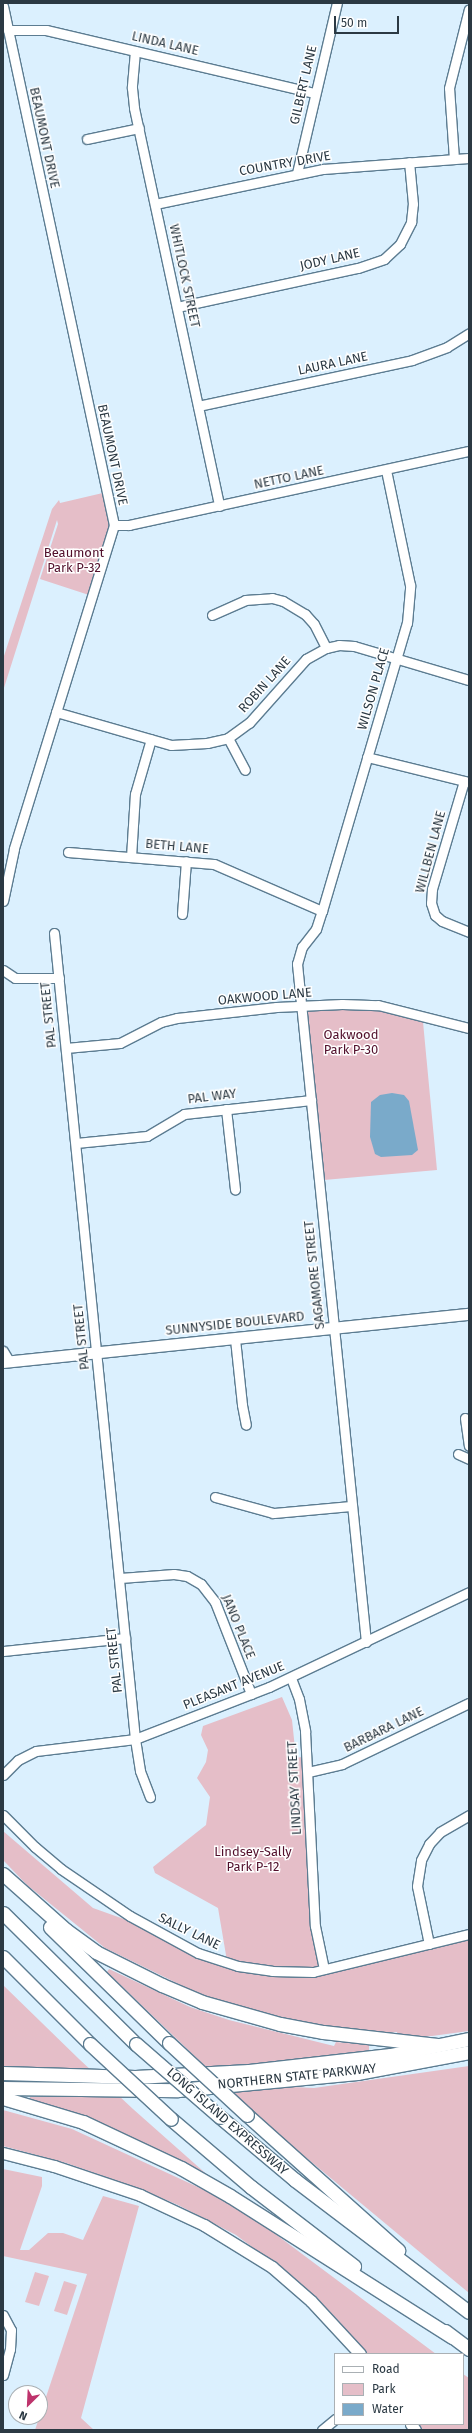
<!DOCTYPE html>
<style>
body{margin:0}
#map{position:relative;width:472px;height:2433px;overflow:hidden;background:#dbf0fe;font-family:"Fira Sans",sans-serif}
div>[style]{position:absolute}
.green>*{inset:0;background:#e5bec8}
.water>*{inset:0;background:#7aaaca}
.roads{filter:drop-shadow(1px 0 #5c7c91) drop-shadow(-1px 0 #5c7c91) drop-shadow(0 1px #5c7c91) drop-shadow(0 -1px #5c7c91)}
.minor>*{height:9px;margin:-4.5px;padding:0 4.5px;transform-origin:4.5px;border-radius:4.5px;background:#fff}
.major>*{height:11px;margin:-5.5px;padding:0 5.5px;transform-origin:5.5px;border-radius:5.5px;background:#fff}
.highway>*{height:13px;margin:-6.5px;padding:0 6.5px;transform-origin:6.5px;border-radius:6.5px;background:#fff}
.bridges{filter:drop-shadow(1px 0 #5c7c91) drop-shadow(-1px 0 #5c7c91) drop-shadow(0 1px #5c7c91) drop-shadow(0 -1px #5c7c91)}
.highway-bridge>*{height:13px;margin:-6.5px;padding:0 6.5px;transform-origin:6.5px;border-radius:6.5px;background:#fff}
span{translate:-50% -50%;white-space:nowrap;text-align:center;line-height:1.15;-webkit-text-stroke:3px #fff;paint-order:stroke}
.street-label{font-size:13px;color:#2b3943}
.park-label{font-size:13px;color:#510f2b}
.frame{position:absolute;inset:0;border:4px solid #2b3943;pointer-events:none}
.legend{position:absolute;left:334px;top:2353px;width:130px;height:72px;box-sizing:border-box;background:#fff;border:1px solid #aab0b4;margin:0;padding:5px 7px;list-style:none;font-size:12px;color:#2b3943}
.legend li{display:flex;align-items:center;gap:8px;height:20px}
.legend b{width:20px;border:1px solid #aab0b4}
.north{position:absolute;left:8px;top:2385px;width:40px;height:40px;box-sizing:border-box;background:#fff;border:1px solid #aab0b4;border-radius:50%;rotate:204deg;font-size:11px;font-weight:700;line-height:16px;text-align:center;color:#2b3943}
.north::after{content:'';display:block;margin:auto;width:14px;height:18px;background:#be346c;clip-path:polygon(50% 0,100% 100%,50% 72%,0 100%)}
.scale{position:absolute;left:334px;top:16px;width:65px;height:18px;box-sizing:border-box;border:2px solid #2b3943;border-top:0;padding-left:5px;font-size:12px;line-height:14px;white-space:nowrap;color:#2b3943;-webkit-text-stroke:3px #fff;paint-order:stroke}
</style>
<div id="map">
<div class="green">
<i style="clip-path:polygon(107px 492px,114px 525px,92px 596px,40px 579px,58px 524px,57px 520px,3px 691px,3px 659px,52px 509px,59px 500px,60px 503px)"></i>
<i style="clip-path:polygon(378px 1007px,423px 1022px,437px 1170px,324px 1180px,305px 1009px)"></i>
<i style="clip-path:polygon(282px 1697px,292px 1720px,296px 1758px,307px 1756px,323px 1968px,469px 1932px,469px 2031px,432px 2036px,398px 2038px,397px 2032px,366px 2036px,249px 2012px,193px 1991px,105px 1948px,27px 1885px,3px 1860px,3px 1831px,93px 1908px,163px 1933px,227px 1961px,218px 1908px,155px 1873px,153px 1867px,206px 1825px,210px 1797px,197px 1778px,206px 1762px,208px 1750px,201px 1735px,203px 1726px)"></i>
<i style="clip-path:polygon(109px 1969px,190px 2007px,229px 2020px,334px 2046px,336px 2042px,369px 2045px,369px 2052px,208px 2069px,107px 1972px)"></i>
<i style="clip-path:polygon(3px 1985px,79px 2059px,93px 2072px,3px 2066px)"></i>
<i style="clip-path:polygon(469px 2066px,469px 2293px,256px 2116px,230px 2091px,293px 2087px,314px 2088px)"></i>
<i style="clip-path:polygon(118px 2095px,133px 2109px,221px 2187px,29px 2102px,30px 2097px)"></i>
<i style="clip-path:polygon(3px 2110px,72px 2129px,213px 2194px,270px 2230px,436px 2354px,367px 2354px,335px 2317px,297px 2281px,236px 2235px,178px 2205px,135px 2187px,66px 2163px,3px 2146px)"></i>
<i style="clip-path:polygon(3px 2169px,42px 2177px,42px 2186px,20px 2250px,29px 2250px,48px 2233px,63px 2233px,83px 2240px,103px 2196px,139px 2206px,81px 2418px,94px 2430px,35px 2430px,87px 2274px,3px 2256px)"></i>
<i style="clip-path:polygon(35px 2272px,49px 2276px,39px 2306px,25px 2302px)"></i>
<i style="clip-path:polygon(64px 2281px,77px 2285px,67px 2315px,54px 2311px)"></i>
<i style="clip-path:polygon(463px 2374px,469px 2378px,469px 2430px,423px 2430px,419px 2424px,463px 2424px)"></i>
</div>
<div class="water">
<i style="clip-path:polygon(392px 1093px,404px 1095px,409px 1101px,418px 1150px,412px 1155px,381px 1157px,375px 1154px,370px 1137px,371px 1102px,380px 1095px)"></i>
</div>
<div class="roads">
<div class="minor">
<i style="left:3px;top:6px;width:531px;rotate:77.93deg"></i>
<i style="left:114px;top:525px;width:339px;rotate:107.2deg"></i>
<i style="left:14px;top:849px;width:53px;rotate:101.9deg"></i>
<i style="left:8px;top:30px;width:38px"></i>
<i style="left:46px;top:30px;width:276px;rotate:13.2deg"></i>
<i style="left:135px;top:51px;width:37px;rotate:95deg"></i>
<i style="left:132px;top:88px;width:20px;rotate:84deg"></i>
<i style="left:134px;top:108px;width:407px;rotate:77.9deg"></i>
<i style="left:87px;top:139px;width:53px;rotate:-11.9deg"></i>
<i style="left:454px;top:159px;width:71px;rotate:-94deg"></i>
<i style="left:449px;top:88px;width:81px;rotate:-75.8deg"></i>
<i style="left:297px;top:173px;width:175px;rotate:-76.8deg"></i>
<i style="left:155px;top:204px;width:172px;rotate:-11.8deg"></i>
<i style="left:323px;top:169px;width:146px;rotate:-4.3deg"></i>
<i style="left:177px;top:307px;width:185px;rotate:-12.2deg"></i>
<i style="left:358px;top:268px;width:28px;rotate:-19deg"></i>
<i style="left:384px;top:259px;width:22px;rotate:-43deg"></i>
<i style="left:400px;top:244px;width:25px;rotate:-63deg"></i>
<i style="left:411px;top:222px;width:18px;rotate:-84deg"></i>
<i style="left:413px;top:204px;width:42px;rotate:-95.4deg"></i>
<i style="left:198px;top:406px;width:219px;rotate:-12.1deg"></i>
<i style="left:412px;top:360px;width:37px;rotate:-20deg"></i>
<i style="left:447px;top:347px;width:26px;rotate:-32deg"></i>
<i style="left:114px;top:525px;width:15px"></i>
<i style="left:129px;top:525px;width:348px;rotate:-12.3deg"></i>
<i style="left:212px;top:615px;width:36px;rotate:-24deg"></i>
<i style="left:245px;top:600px;width:27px;rotate:-4deg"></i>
<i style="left:272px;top:598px;width:11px;rotate:15deg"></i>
<i style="left:283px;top:601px;width:26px;rotate:31deg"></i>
<i style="left:305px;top:614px;width:13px;rotate:48deg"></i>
<i style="left:314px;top:624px;width:27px;rotate:63deg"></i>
<i style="left:56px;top:712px;width:120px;rotate:16deg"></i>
<i style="left:171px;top:745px;width:36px;rotate:-3deg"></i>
<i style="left:207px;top:743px;width:22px;rotate:-13deg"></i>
<i style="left:228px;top:738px;width:26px;rotate:-36deg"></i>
<i style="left:249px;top:723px;width:86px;rotate:-48.3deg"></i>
<i style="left:306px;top:659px;width:23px;rotate:-29deg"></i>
<i style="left:326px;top:648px;width:13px;rotate:-13deg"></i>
<i style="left:339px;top:645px;width:15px;rotate:4deg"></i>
<i style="left:354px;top:646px;width:120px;rotate:16.5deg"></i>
<i style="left:228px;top:738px;width:36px;rotate:62deg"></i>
<i style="left:367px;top:757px;width:105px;rotate:13.8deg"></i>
<i style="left:464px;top:781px;width:113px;rotate:106.5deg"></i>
<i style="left:432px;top:889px;width:14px;rotate:94deg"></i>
<i style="left:431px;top:903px;width:13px;rotate:72deg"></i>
<i style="left:435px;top:915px;width:9px;rotate:41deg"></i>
<i style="left:442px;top:921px;width:29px;rotate:22deg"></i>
<i style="left:68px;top:852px;width:146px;rotate:4.7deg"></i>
<i style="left:214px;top:864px;width:118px;rotate:23.5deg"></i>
<i style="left:131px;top:857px;width:63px;rotate:-86.4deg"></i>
<i style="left:135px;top:794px;width:57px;rotate:-73.8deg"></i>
<i style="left:182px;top:914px;width:53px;rotate:-85.7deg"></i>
<i style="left:54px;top:933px;width:810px;rotate:84.26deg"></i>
<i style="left:135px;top:1739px;width:32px;rotate:81deg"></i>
<i style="left:140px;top:1771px;width:28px;rotate:69deg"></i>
<i style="left:3px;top:970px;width:14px;rotate:34deg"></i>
<i style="left:15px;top:978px;width:44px"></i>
<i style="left:66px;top:1048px;width:54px;rotate:-5.3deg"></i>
<i style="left:120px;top:1043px;width:46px;rotate:-27.1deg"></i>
<i style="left:161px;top:1022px;width:16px;rotate:-14deg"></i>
<i style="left:177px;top:1018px;width:100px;rotate:-6.3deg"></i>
<i style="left:276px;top:1007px;width:66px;rotate:-2.6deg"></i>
<i style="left:342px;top:1004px;width:36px;rotate:2deg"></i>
<i style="left:378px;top:1005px;width:94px;rotate:14.2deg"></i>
<i style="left:226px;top:1109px;width:81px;rotate:83.6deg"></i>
<i style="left:76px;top:1143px;width:71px;rotate:-5.6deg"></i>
<i style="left:147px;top:1136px;width:43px;rotate:-30.7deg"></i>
<i style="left:184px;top:1114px;width:128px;rotate:-6.3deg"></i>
<i style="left:235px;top:1339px;width:66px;rotate:83.9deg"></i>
<i style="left:242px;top:1405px;width:20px;rotate:79deg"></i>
<i style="left:3px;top:1351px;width:12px;rotate:59deg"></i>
<i style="left:465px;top:1418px;width:28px;rotate:82deg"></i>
<i style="left:458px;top:1454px;width:12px;rotate:24deg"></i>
<i style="left:215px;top:1497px;width:60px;rotate:15.4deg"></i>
<i style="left:273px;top:1513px;width:79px;rotate:-5.1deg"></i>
<i style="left:120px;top:1578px;width:54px;rotate:-4.2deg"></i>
<i style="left:174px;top:1574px;width:13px;rotate:9deg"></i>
<i style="left:187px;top:1576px;width:16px;rotate:30deg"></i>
<i style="left:201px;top:1584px;width:23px;rotate:52deg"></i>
<i style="left:215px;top:1602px;width:99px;rotate:68.6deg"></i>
<i style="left:366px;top:1642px;width:682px;rotate:-95.81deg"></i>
<i style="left:297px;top:964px;width:18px;rotate:-74deg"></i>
<i style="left:302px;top:947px;width:23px;rotate:-52deg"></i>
<i style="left:316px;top:929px;width:19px;rotate:-72deg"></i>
<i style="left:322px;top:911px;width:300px;rotate:-73.6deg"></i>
<i style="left:407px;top:623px;width:38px;rotate:-85deg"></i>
<i style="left:410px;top:585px;width:117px;rotate:-101.8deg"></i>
<i style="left:3px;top:1651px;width:123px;rotate:-6.1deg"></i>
<i style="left:291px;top:1678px;width:22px;rotate:69deg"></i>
<i style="left:299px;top:1699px;width:33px;rotate:79deg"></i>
<i style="left:305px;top:1731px;width:195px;rotate:87.1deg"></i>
<i style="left:315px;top:1926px;width:44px;rotate:78.2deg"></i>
<i style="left:308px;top:1772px;width:35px;rotate:-13deg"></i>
<i style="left:342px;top:1764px;width:141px;rotate:-25.7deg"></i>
<i style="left:3px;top:1775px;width:21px;rotate:-45deg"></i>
<i style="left:18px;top:1760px;width:20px;rotate:-27deg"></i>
<i style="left:36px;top:1751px;width:100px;rotate:-6.9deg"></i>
<i style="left:135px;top:1739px;width:144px;rotate:-21.2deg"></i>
<i style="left:269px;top:1687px;width:221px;rotate:-25.4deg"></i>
<i style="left:3px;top:1815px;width:45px;rotate:45deg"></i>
<i style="left:35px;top:1847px;width:34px;rotate:40deg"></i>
<i style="left:61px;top:1869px;width:83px;rotate:34.3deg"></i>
<i style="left:130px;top:1916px;width:77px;rotate:28.6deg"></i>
<i style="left:198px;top:1953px;width:42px;rotate:18deg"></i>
<i style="left:238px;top:1966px;width:34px;rotate:8deg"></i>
<i style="left:272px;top:1971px;width:41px;rotate:1.4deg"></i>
<i style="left:313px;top:1972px;width:161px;rotate:-13.7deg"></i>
<i style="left:429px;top:1944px;width:59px;rotate:-101.7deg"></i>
<i style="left:417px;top:1886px;width:26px;rotate:-81deg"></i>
<i style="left:421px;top:1860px;width:18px;rotate:-63deg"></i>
<i style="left:429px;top:1844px;width:16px;rotate:-47deg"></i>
<i style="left:440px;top:1832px;width:34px;rotate:-30deg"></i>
<i style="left:3px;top:2315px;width:17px;rotate:62deg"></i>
<i style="left:11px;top:2330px;width:19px;rotate:93deg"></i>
<i style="left:10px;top:2349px;width:27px;rotate:105deg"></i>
<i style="left:322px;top:2430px;width:17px;rotate:-40deg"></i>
</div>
<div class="major">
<i style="left:3px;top:1362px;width:468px;rotate:-5.9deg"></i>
<i style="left:3px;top:2153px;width:53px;rotate:14.3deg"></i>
<i style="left:54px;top:2166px;width:91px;rotate:18.6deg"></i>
<i style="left:140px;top:2195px;width:71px;rotate:25.1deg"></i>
<i style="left:204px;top:2225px;width:80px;rotate:31.7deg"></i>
<i style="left:272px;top:2267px;width:52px;rotate:41.1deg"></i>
<i style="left:311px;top:2301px;width:72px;rotate:47.2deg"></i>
<i style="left:411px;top:2424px;width:7px;rotate:56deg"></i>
</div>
<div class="highway">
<i style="left:3px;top:1874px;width:84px;rotate:41.6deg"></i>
<i style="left:66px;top:1930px;width:37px;rotate:36deg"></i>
<i style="left:96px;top:1952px;width:74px;rotate:26.6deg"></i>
<i style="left:162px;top:1985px;width:43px;rotate:23deg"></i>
<i style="left:202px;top:2002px;width:81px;rotate:15.8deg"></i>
<i style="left:280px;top:2024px;width:44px;rotate:10.5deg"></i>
<i style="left:323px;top:2032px;width:115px;rotate:6.5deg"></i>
<i style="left:3px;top:1913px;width:187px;rotate:44.6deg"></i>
<i style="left:50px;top:1927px;width:166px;rotate:44.3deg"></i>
<i style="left:3px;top:1957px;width:123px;rotate:45deg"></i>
<i style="left:3px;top:2073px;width:132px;rotate:1.7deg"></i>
<i style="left:135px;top:2077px;width:114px;rotate:-3deg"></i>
<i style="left:249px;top:2071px;width:142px;rotate:-6.5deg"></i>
<i style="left:390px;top:2055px;width:81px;rotate:-11.4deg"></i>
<i style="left:3px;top:2088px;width:175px;rotate:0.7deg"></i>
<i style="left:178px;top:2090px;width:180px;rotate:-5.4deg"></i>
<i style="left:357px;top:2073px;width:114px;rotate:-10.6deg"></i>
<i style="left:3px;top:2098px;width:84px;rotate:16.7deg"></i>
<i style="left:83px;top:2122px;width:108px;rotate:25.1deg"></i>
<i style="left:181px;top:2168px;width:56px;rotate:29.7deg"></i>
<i style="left:230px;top:2196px;width:263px;rotate:32.4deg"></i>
<i style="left:247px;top:2115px;width:203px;rotate:41.8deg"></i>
<i style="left:220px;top:2117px;width:98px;rotate:40deg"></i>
<i style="left:295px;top:2180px;width:218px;rotate:37.2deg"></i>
<i style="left:171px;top:2119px;width:105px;rotate:40.4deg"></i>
<i style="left:251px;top:2187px;width:130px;rotate:37.5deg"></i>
<i style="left:445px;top:2331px;width:30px;rotate:37deg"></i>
</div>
</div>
<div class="bridges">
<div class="highway-bridge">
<i style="left:169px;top:2043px;width:106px;rotate:42.7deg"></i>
<i style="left:90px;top:2044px;width:110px;rotate:42.8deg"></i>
<i style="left:136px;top:2044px;width:111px;rotate:41deg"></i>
</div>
</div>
<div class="street-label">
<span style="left:165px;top:44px;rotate:13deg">LINDA LANE</span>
<span style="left:304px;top:85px;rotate:-77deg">GILBERT LANE</span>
<span style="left:44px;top:138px;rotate:78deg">BEAUMONT DRIVE</span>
<span style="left:285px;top:164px;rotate:-10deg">COUNTRY DRIVE</span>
<span style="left:330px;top:260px;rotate:-13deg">JODY LANE</span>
<span style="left:184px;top:276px;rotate:78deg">WHITLOCK STREET</span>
<span style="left:333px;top:364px;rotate:-12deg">LAURA LANE</span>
<span style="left:112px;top:455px;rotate:78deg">BEAUMONT DRIVE</span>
<span style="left:289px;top:478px;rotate:-12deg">NETTO LANE</span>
<span style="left:265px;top:685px;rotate:-48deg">ROBIN LANE</span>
<span style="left:374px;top:689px;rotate:-74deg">WILSON PLACE</span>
<span style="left:177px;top:847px;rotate:5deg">BETH LANE</span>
<span style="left:431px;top:852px;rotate:-75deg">WILLBEN LANE</span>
<span style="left:265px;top:997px;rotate:-5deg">OAKWOOD LANE</span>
<span style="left:49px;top:1015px;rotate:-96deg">PAL STREET</span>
<span style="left:212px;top:1097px;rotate:-7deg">PAL WAY</span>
<span style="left:315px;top:1275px;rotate:-96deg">SAGAMORE STREET</span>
<span style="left:235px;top:1324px;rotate:-6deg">SUNNYSIDE BOULEVARD</span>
<span style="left:82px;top:1337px;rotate:-96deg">PAL STREET</span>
<span style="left:238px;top:1627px;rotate:68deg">JANO PLACE</span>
<span style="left:115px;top:1660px;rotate:-96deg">PAL STREET</span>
<span style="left:234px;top:1686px;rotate:-22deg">PLEASANT AVENUE</span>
<span style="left:384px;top:1730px;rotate:-26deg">BARBARA LANE</span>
<span style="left:295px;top:1788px;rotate:-93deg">LINDSAY STREET</span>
<span style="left:189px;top:1932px;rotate:26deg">SALLY LANE</span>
<span style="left:297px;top:2077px;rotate:-6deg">NORTHERN STATE PARKWAY</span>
<span style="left:227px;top:2122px;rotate:41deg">LONG ISLAND EXPRESSWAY</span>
</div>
<div class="park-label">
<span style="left:74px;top:561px">Beaumont<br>Park P-32</span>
<span style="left:351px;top:1043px">Oakwood<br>Park P-30</span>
<span style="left:253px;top:1860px">Lindsey-Sally<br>Park P-12</span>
</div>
<div class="frame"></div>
<ul class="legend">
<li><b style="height:5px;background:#fff"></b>Road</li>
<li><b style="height:11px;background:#e5bec8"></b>Park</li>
<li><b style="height:11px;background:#7aaaca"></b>Water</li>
</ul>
<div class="north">N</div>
<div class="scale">50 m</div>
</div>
